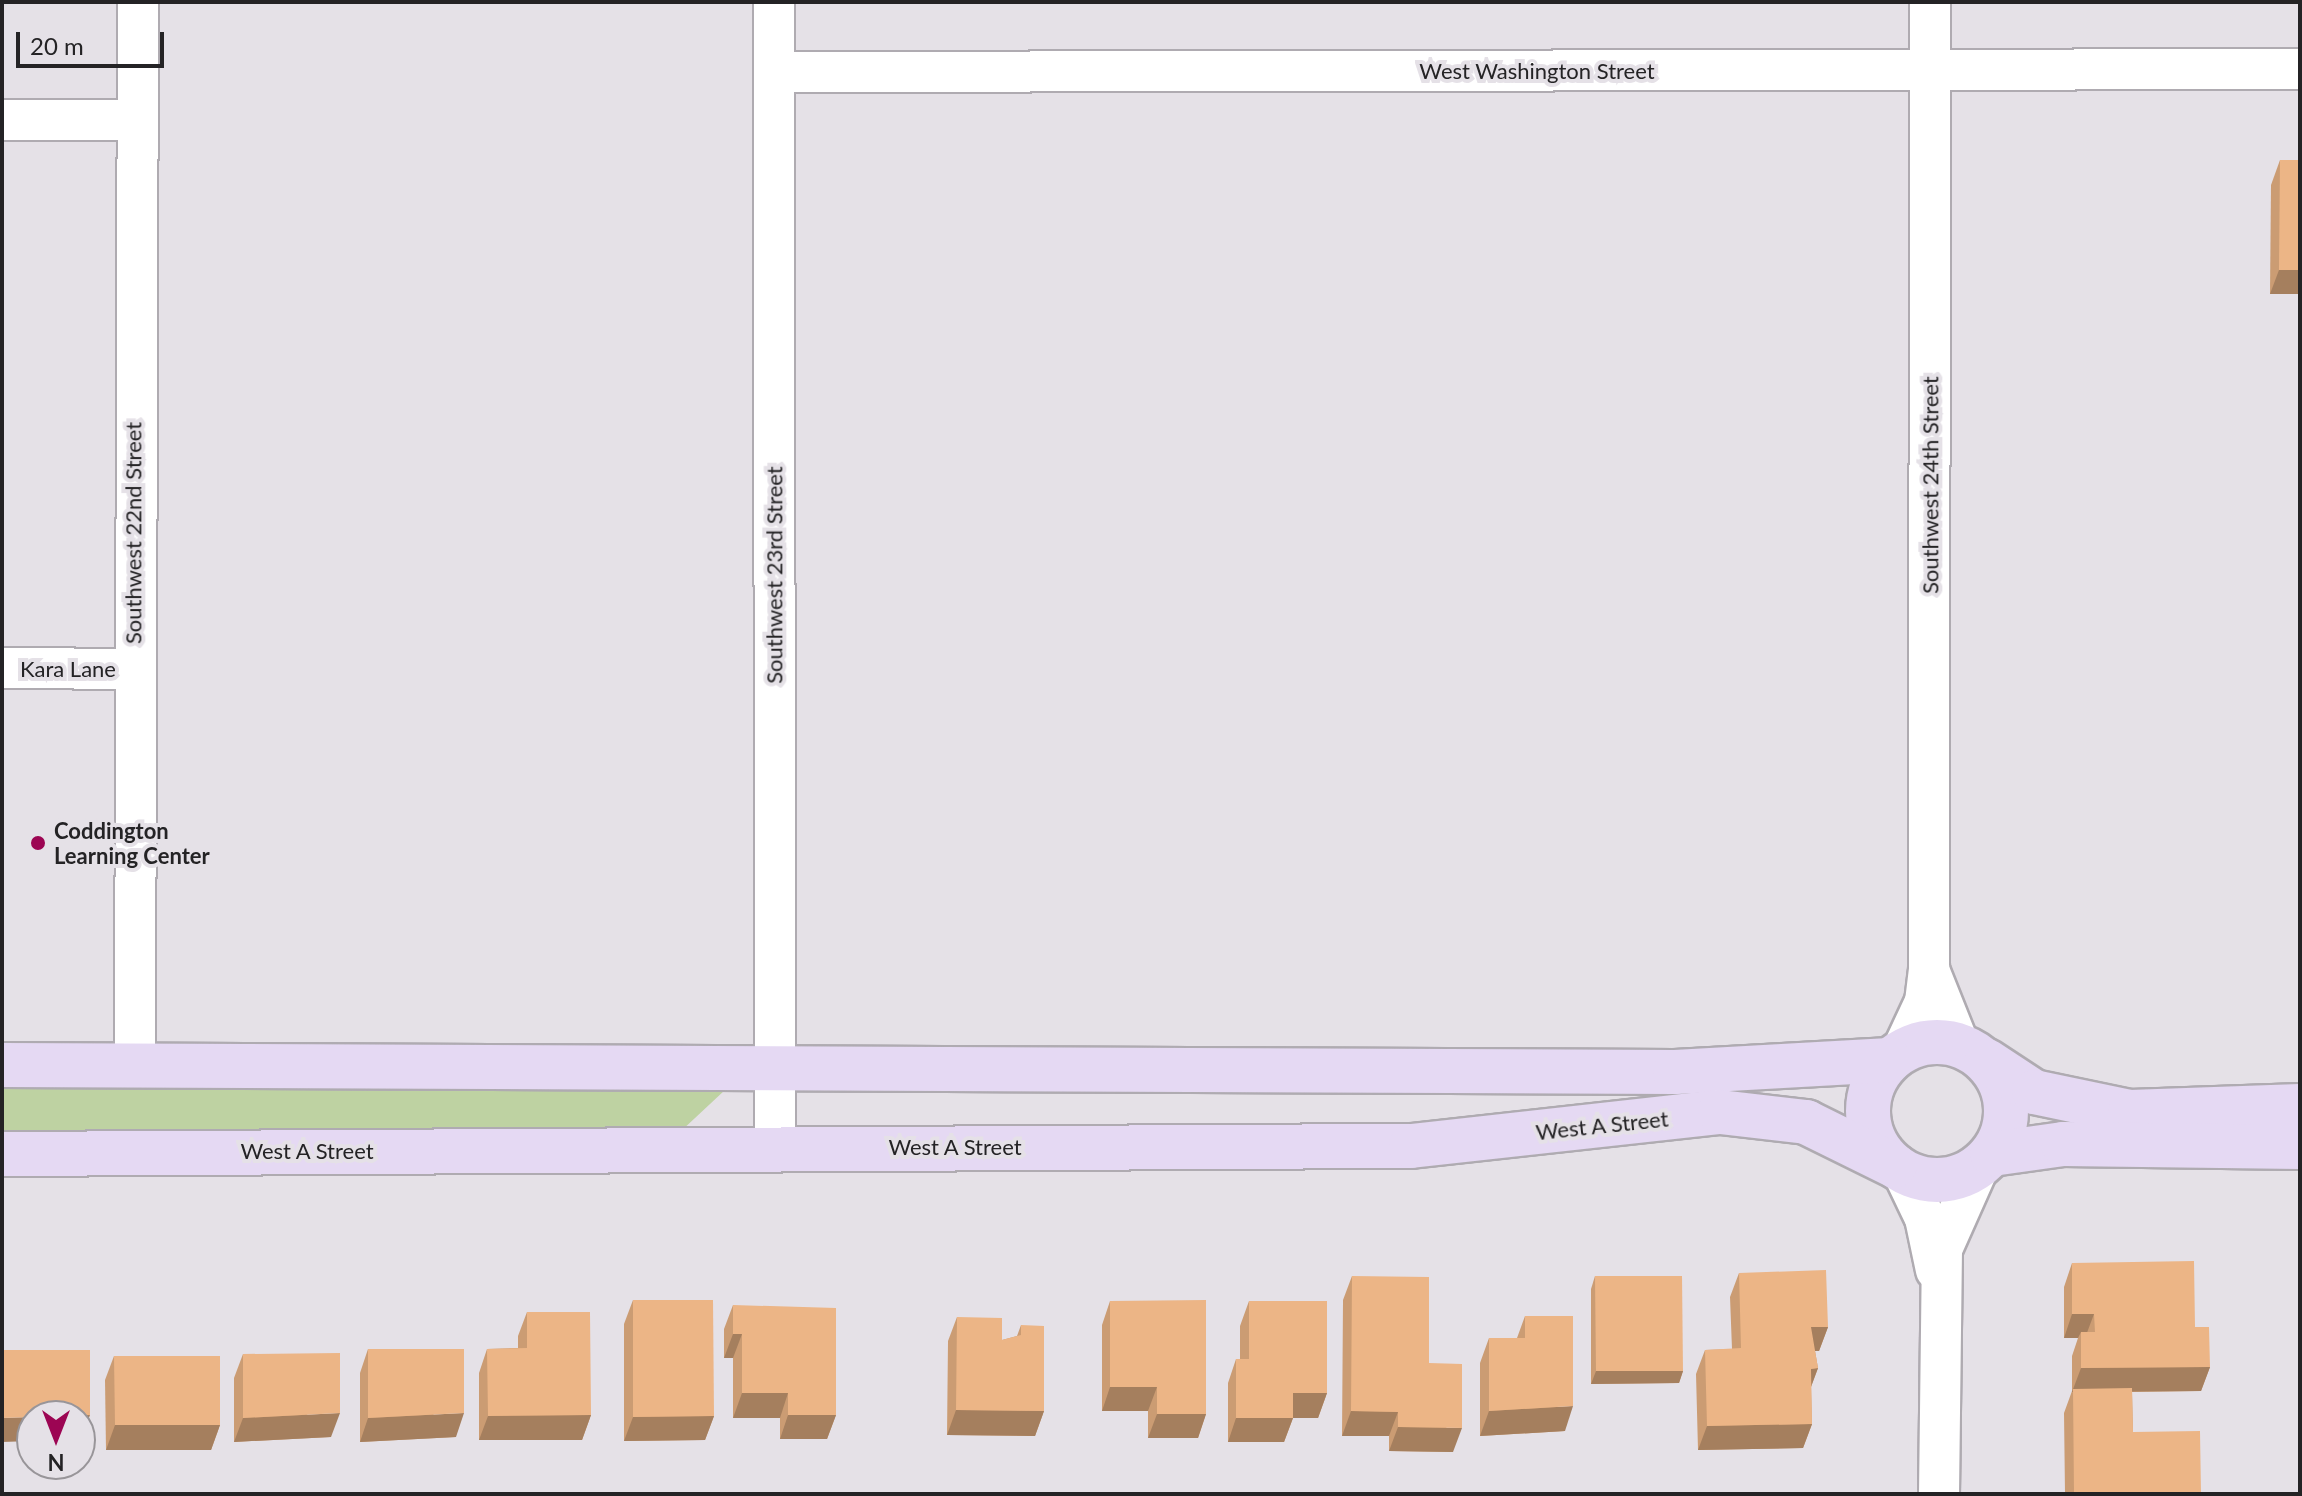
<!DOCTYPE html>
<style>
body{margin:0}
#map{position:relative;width:2302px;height:1496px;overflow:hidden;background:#e5e1e7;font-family:Lato,sans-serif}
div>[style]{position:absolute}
.green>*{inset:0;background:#bed2a2}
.roads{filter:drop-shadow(2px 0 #afabb1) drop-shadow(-2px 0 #afabb1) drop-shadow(0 2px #afabb1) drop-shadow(0 -2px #afabb1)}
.minor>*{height:40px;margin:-20px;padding:0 20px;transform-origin:20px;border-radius:20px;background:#fff}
.secondary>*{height:44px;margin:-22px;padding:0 22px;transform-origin:22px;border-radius:22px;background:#e5d9f3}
.secondary>.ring{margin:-22px;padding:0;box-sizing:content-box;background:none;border:44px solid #e5d9f3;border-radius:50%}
.wall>*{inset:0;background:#cb9c73}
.shaded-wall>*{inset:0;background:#a57f5e}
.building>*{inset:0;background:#ecb586}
.dots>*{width:22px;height:22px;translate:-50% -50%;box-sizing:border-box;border:4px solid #e5e1e7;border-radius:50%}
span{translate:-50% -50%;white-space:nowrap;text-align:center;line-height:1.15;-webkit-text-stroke:8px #e5e1e7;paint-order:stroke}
.street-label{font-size:22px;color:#242325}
.poi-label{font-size:22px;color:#242325;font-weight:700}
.left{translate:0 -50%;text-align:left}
.frame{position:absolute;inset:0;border:4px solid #242325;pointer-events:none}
.north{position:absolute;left:16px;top:1400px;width:80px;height:80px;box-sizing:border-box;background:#e5e1e7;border:2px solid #989599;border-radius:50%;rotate:180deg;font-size:22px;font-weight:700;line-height:32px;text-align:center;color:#242325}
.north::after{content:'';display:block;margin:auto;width:28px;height:36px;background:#9c0553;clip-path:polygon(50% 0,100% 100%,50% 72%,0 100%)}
.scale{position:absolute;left:16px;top:32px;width:148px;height:36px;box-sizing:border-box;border:4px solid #242325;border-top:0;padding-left:10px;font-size:24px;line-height:28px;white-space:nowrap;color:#242325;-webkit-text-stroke:6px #e5e1e7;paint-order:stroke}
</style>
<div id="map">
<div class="green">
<i style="clip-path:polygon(101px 1084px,717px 1090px,725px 1090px,680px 1132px,2px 1135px,2px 1088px)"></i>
</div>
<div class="roads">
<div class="minor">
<i style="left:774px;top:2px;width:1145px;rotate:89.95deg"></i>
<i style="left:774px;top:72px;width:1526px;rotate:-0.11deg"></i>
<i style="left:2px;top:120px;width:131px"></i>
<i style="left:2px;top:668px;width:131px;rotate:0.4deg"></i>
<i style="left:1931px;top:975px;width:75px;rotate:68.2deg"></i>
<i style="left:1902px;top:1051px;width:54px;rotate:-64.9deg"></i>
<i style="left:1925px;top:1002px;width:35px;rotate:-83deg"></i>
<i style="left:1929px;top:967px;width:965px;rotate:-89.94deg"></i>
<i style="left:135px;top:1064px;width:1062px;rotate:-89.84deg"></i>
<i style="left:1902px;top:1170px;width:53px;rotate:64.4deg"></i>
<i style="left:1925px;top:1218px;width:53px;rotate:78.1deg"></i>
<i style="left:1939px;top:1494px;width:245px;rotate:-89.3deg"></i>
<i style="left:1942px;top:1249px;width:91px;rotate:-66deg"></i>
</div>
<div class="secondary">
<i class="ring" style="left:1868px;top:1042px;width:94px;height:94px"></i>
<i style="left:1987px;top:1061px;width:56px;rotate:33.4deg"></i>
<i style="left:2034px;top:1092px;width:98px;rotate:11.8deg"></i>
<i style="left:2130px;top:1112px;width:170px;rotate:-2deg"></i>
<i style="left:2px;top:1065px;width:1673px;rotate:0.24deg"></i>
<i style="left:1675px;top:1072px;width:215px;rotate:-3.2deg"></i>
<i style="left:2px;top:1154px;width:1409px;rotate:-0.33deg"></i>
<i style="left:1411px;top:1146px;width:311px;rotate:-6.3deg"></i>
<i style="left:1720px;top:1112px;width:87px;rotate:6.6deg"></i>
<i style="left:1806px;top:1122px;width:99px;rotate:26.3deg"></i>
<i style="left:1992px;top:1154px;width:72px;rotate:-8deg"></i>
<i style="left:2063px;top:1144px;width:237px;rotate:0.7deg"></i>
</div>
</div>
<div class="wall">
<i style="clip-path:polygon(2280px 160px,2300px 294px,2270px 294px,2271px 185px)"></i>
<i style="clip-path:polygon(2072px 1263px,2195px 1327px,2210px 1367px,2201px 1391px,2132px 1392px,2133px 1432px,2201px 1494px,2065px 1494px,2064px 1413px,2072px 1391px,2072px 1356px,2078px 1338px,2064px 1338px,2064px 1287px)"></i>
<i style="clip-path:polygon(1739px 1273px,1828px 1327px,1819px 1351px,1815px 1351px,1818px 1368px,1811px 1387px,1812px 1424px,1803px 1448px,1698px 1450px,1696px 1374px,1705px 1350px,1732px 1349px,1730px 1297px)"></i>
<i style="clip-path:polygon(1352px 1276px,1429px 1363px,1453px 1452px,1389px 1451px,1389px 1436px,1342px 1436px,1343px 1300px)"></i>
<i style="clip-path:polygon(1595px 1276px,1683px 1371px,1679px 1383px,1591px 1384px,1591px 1289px)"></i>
<i style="clip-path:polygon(633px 1300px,714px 1416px,705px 1440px,624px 1441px,624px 1324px)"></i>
<i style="clip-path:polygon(1110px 1301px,1206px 1414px,1198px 1438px,1148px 1438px,1148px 1411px,1102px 1411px,1102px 1325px)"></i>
<i style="clip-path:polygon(1249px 1301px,1327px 1393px,1318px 1418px,1293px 1418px,1284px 1442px,1228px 1442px,1228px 1383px,1236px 1359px,1240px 1359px,1240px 1326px)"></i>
<i style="clip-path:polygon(733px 1305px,836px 1415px,827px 1439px,780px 1439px,780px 1418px,733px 1418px,733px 1358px,724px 1358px,724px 1329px)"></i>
<i style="clip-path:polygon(527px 1312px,591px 1415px,582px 1440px,479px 1440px,479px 1373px,487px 1349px,518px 1348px,518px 1336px)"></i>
<i style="clip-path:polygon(1525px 1316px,1565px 1431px,1480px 1436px,1480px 1363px,1489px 1338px,1517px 1338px)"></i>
<i style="clip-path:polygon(957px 1317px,1002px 1340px,1017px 1336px,1021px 1325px,1044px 1411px,1035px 1436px,947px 1435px,948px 1341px)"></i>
<i style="clip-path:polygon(368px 1349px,456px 1437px,360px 1442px,360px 1373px)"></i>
<i style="clip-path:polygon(243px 1354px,331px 1437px,234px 1442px,234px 1378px)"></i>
<i style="clip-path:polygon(114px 1356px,220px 1425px,211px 1450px,106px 1450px,105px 1380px)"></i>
</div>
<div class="shaded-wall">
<i style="clip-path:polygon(2279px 270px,2300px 270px,2300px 294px,2270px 294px)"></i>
<i style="clip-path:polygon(2072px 1314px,2094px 1314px,2085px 1338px,2081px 1332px,2078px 1338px,2064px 1338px)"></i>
<i style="clip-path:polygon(1811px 1327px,1828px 1327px,1819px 1351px,1803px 1351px)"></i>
<i style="clip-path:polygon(733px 1334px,742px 1334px,733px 1358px,724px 1358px)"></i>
<i style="clip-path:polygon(2210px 1367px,2201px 1391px,2072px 1392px,2081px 1368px)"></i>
<i style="clip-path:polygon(1818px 1368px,1809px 1392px,1811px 1369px)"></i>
<i style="clip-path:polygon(1596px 1371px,1683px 1371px,1679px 1383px,1591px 1384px)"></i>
<i style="clip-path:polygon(1110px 1387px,1157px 1387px,1148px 1411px,1102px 1411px)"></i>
<i style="clip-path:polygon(742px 1393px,788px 1393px,780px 1418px,733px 1418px)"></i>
<i style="clip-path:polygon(1293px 1393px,1327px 1393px,1318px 1418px,1284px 1418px)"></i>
<i style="clip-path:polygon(1573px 1406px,1565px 1431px,1480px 1436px,1489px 1411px)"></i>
<i style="clip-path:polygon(956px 1410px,1044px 1411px,1035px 1436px,947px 1435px)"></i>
<i style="clip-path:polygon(1351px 1411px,1398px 1412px,1389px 1436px,1342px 1436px)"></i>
<i style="clip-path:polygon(340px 1413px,331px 1437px,234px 1442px,243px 1418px)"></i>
<i style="clip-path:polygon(464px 1413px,456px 1437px,360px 1442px,368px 1418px)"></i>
<i style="clip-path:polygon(1157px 1414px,1206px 1414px,1198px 1438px,1148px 1438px)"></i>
<i style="clip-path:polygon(90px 1415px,81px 1439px,80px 1439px,80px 1416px,57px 1416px)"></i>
<i style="clip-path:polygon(591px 1415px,582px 1440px,479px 1440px,488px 1416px)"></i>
<i style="clip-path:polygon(788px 1415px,836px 1415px,827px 1439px,780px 1439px)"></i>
<i style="clip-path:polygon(714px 1416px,705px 1440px,624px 1441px,633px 1417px)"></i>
<i style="clip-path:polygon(32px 1417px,32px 1441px,2px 1442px,2px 1418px)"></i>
<i style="clip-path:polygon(1236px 1418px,1293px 1418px,1284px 1442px,1228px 1442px)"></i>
<i style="clip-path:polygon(1812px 1424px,1803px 1448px,1698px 1450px,1707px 1426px)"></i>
<i style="clip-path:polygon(115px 1425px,220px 1425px,211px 1450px,106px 1450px)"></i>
<i style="clip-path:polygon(1398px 1427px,1462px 1428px,1453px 1452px,1389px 1451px)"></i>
</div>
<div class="building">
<i style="clip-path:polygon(2280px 160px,2300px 160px,2300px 270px,2279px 270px)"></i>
<i style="clip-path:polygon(2194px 1261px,2195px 1327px,2209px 1327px,2210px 1367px,2081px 1368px,2081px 1332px,2095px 1332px,2094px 1314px,2072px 1314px,2072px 1263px)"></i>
<i style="clip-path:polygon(1826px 1270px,1828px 1327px,1811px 1327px,1818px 1368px,1811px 1369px,1812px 1424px,1707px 1426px,1705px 1350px,1741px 1348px,1739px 1273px)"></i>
<i style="clip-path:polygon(1352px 1276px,1429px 1277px,1429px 1363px,1462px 1364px,1462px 1428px,1398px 1427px,1398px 1412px,1351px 1411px)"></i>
<i style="clip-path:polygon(1595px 1276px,1682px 1276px,1683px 1371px,1596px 1371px)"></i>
<i style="clip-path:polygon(633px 1300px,713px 1300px,714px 1416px,633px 1417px)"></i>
<i style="clip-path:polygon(1206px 1300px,1206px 1414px,1157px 1414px,1157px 1387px,1110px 1387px,1110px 1301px)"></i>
<i style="clip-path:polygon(1249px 1301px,1327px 1301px,1327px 1393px,1293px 1393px,1293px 1418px,1236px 1418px,1236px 1359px,1249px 1359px)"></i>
<i style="clip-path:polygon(733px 1305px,836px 1308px,836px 1415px,788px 1415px,788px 1393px,742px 1393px,742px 1334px,733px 1334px)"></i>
<i style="clip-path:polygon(527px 1312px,590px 1312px,591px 1415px,488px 1416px,487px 1349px,527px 1348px)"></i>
<i style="clip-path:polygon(1525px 1316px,1573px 1316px,1573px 1406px,1489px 1411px,1489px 1338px,1525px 1338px)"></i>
<i style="clip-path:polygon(957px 1317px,1002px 1318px,1002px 1340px,1021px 1335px,1021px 1325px,1044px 1326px,1044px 1411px,956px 1410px)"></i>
<i style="clip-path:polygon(368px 1349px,464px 1349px,464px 1413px,368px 1418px)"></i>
<i style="clip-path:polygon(2px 1350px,90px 1350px,90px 1415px,32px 1416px,32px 1417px,2px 1418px)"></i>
<i style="clip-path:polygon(340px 1353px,340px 1413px,243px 1418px,243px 1354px)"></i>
<i style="clip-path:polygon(114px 1356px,220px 1356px,220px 1425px,115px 1425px)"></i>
<i style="clip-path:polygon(2132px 1388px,2133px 1432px,2200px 1431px,2201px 1494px,2074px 1494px,2073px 1389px)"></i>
</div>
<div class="dots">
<i style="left:38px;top:843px;background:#9c0553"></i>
</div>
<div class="street-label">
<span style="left:1537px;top:71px">West Washington Street</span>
<span style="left:1930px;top:485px;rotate:-90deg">Southwest 24th Street</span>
<span style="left:133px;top:533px;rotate:-90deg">Southwest 22nd Street</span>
<span style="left:774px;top:575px;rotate:-90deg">Southwest 23rd Street</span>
<span style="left:68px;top:669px">Kara Lane</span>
<span style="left:1602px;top:1125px;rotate:-6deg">West A Street</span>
<span style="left:955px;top:1147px">West A Street</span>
<span style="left:307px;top:1151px">West A Street</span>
</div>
<div class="poi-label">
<span class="left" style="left:54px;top:843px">Coddington<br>Learning Center</span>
</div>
<div class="frame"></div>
<div class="north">N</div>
<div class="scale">20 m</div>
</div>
